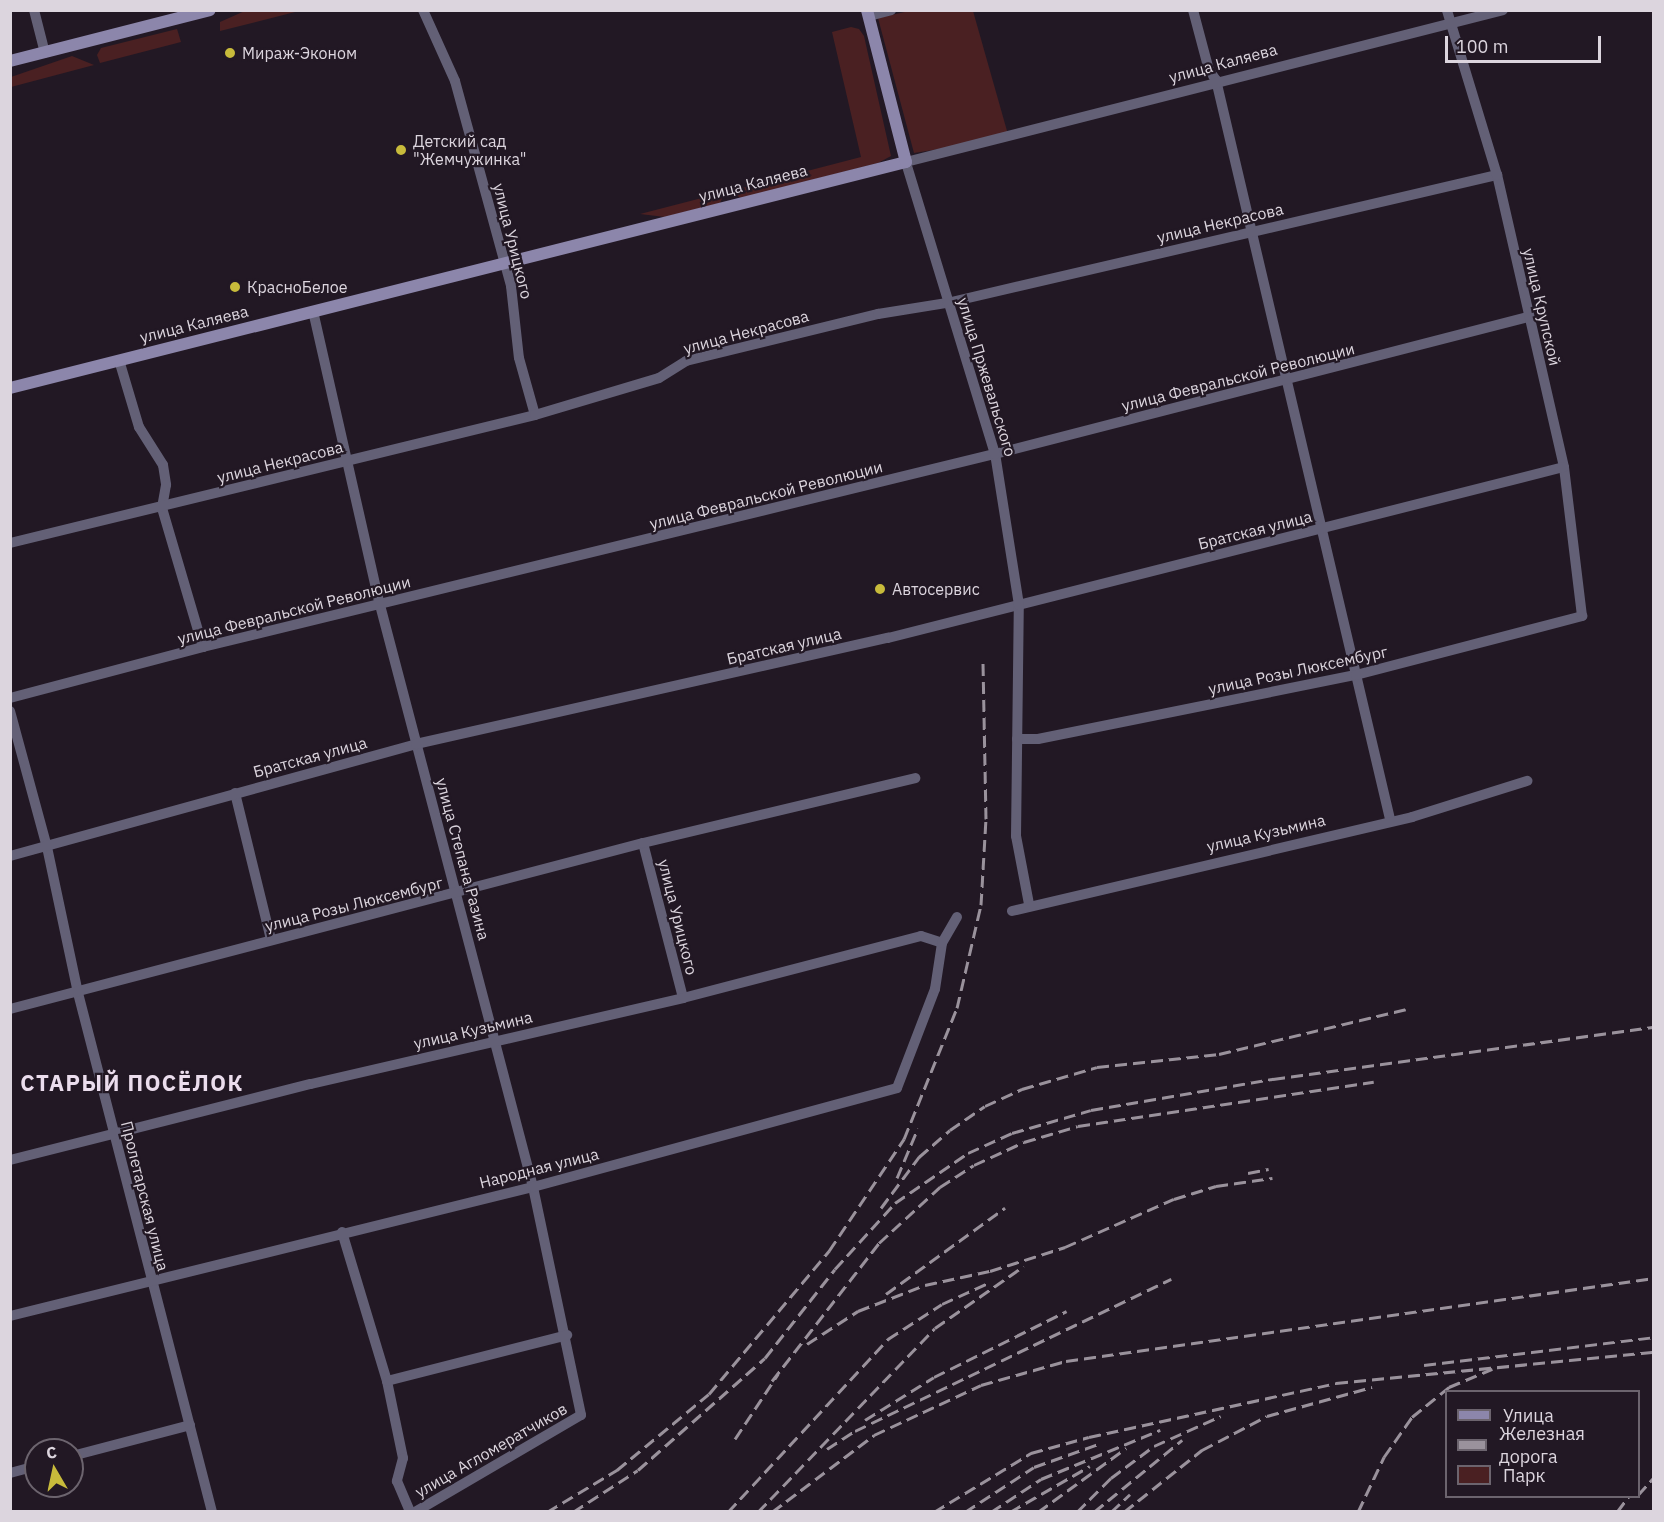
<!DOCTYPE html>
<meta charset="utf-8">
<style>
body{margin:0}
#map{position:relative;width:1664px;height:1522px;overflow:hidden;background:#221824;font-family:"IBM Plex Sans",sans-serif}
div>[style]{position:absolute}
.green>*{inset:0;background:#4a2022}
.street>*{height:10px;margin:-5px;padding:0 5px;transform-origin:5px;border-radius:5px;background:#636076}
.secondary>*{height:12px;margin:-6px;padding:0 6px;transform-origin:6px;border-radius:6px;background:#8c86ab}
.rail>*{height:3px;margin-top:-1.5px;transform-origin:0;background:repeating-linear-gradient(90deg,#9a929c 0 12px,transparent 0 18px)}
.dots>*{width:16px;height:16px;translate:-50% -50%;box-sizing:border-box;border:3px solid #221824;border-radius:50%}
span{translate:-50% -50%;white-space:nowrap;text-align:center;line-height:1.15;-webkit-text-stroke:4.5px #221824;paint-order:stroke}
.poi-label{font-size:16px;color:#dcd5de}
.left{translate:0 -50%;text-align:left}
.street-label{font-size:16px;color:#dcd5de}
.district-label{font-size:22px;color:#ebdded;font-weight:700;letter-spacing:1.5px}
.frame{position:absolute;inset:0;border:12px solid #dcd5de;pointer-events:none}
.legend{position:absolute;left:1445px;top:1390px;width:195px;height:108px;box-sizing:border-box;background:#221824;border:2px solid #6c646e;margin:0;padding:8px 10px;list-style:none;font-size:18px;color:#dcd5de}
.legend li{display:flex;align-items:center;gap:12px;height:30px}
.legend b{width:30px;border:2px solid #6c646e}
.north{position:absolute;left:24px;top:1438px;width:60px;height:60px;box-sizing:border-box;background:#221824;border:2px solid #6c646e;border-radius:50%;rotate:351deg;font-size:16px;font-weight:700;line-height:24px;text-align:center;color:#dcd5de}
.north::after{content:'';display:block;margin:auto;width:21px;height:27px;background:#c8bb3b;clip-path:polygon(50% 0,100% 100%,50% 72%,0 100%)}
.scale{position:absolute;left:1445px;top:36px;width:156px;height:27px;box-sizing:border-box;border:3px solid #dcd5de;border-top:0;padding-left:8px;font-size:18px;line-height:21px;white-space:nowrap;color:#dcd5de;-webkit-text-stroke:4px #221824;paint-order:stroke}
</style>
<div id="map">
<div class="green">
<i style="clip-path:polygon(247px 10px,299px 10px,299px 11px,220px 31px,220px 22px)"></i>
<i style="clip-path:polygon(909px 11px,973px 11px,1009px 138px,914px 153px,878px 18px)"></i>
<i style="clip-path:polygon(851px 27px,859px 29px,864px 36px,891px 156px,878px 163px,741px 198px,735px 195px,734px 190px,861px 157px,832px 32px)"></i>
<i style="clip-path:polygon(177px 29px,181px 42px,100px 63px,97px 55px,101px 48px)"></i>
<i style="clip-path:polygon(72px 56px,94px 65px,11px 87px,11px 77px)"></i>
<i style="clip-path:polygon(725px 192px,720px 203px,665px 217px,640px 214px)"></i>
</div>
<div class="street">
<i style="left:34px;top:10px;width:44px;rotate:75.7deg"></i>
<i style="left:423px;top:10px;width:78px;rotate:65.7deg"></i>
<i style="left:455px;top:81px;width:213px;rotate:74.7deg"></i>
<i style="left:511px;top:286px;width:72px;rotate:83.7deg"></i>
<i style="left:519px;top:358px;width:59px;rotate:74.3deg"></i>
<i style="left:1193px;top:10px;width:62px;rotate:75.1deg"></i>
<i style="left:1209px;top:70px;width:12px;rotate:55deg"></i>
<i style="left:1216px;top:80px;width:759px;rotate:76.75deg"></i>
<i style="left:869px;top:16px;width:23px;rotate:-15deg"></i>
<i style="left:313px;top:311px;width:302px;rotate:77.2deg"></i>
<i style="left:380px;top:605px;width:602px;rotate:75.27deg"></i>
<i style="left:533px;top:1187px;width:233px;rotate:78.1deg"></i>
<i style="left:581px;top:1415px;width:192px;rotate:149.7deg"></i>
<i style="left:119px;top:360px;width:70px;rotate:73.4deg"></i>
<i style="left:139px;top:427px;width:45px;rotate:57.7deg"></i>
<i style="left:163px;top:465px;width:20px;rotate:81deg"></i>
<i style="left:166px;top:485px;width:23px;rotate:100deg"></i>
<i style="left:162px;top:508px;width:145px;rotate:73.6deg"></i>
<i style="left:10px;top:543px;width:540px;rotate:-13.7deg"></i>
<i style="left:535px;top:415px;width:129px;rotate:-16.6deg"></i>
<i style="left:659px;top:378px;width:32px;rotate:-32deg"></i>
<i style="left:686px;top:361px;width:198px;rotate:-13.8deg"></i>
<i style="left:878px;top:314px;width:70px;rotate:-9.1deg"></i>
<i style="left:947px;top:303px;width:565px;rotate:-13.1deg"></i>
<i style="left:10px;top:698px;width:200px;rotate:-14.8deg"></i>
<i style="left:203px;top:647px;width:815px;rotate:-13.7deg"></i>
<i style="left:995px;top:454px;width:550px;rotate:-14.42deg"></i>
<i style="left:10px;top:711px;width:141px;rotate:74.8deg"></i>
<i style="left:47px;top:847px;width:149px;rotate:78deg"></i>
<i style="left:78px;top:993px;width:536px;rotate:75.52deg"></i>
<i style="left:1017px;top:739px;width:21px"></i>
<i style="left:1038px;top:739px;width:324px;rotate:-11.4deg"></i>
<i style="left:1356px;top:675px;width:234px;rotate:-14.6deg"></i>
<i style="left:1582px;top:616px;width:150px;rotate:-96.9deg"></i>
<i style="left:1564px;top:467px;width:300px;rotate:-102.9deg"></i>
<i style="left:1497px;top:175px;width:172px;rotate:-106.9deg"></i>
<i style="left:235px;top:793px;width:151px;rotate:76.2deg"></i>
<i style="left:643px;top:843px;width:160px;rotate:75.5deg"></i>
<i style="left:10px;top:856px;width:421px;rotate:-15.4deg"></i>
<i style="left:416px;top:744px;width:484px;rotate:-12.7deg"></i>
<i style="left:888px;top:638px;width:697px;rotate:-14.2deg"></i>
<i style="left:1029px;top:904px;width:69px;rotate:-100.8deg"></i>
<i style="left:1016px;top:836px;width:231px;rotate:-89.3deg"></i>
<i style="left:1019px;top:605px;width:153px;rotate:-99deg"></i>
<i style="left:995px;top:454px;width:305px;rotate:-107deg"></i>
<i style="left:906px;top:162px;width:616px;rotate:-14.28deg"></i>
<i style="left:1012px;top:911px;width:411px;rotate:-13.2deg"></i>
<i style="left:1412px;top:817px;width:121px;rotate:-17.4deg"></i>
<i style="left:10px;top:1009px;width:654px;rotate:-14.69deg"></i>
<i style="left:643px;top:843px;width:280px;rotate:-13.4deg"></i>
<i style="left:10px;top:1160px;width:310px;rotate:-14.2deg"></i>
<i style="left:311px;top:1084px;width:382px;rotate:-13deg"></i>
<i style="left:683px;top:998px;width:246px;rotate:-14.6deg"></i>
<i style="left:921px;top:936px;width:22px;rotate:18deg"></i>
<i style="left:342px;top:1232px;width:156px;rotate:73.2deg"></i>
<i style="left:387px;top:1381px;width:79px;rotate:78.3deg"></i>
<i style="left:403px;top:1458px;width:24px;rotate:105deg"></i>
<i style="left:397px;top:1481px;width:34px;rotate:67deg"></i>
<i style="left:10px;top:1316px;width:539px;rotate:-13.86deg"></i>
<i style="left:533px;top:1187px;width:377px;rotate:-15.2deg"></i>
<i style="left:897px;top:1088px;width:106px;rotate:-69deg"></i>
<i style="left:935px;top:989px;width:47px;rotate:-81.3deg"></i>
<i style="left:942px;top:943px;width:30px;rotate:-60deg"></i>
<i style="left:387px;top:1381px;width:186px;rotate:-14.3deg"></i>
<i style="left:72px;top:1456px;width:122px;rotate:-14.7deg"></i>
<i style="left:10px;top:1473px;width:27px;rotate:-15deg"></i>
</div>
<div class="secondary">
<i style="left:10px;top:61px;width:206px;rotate:-14.3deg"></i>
<i style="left:10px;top:388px;width:924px;rotate:-14.16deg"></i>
<i style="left:906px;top:162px;width:157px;rotate:-104.4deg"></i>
</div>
<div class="rail">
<i style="left:1248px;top:1173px;width:21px;rotate:-11deg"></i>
<i style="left:897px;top:1178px;width:54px;rotate:-67.2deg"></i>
<i style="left:881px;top:1208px;width:64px;rotate:-53.3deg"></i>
<i style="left:919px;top:1157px;width:41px;rotate:-41.1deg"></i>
<i style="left:950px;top:1130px;width:42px;rotate:-34.4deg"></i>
<i style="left:985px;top:1106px;width:41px;rotate:-24.7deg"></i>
<i style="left:1022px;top:1089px;width:78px;rotate:-16.3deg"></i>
<i style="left:1097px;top:1067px;width:123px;rotate:-6.1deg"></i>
<i style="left:1219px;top:1054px;width:192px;rotate:-13.5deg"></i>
<i style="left:886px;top:1294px;width:147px;rotate:-35.9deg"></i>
<i style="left:807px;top:1344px;width:61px;rotate:-32.9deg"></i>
<i style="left:858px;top:1311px;width:72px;rotate:-21.2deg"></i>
<i style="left:925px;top:1285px;width:66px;rotate:-12.2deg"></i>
<i style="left:990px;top:1271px;width:79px;rotate:-17.7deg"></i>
<i style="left:1065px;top:1247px;width:119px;rotate:-23.8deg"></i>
<i style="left:1174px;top:1199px;width:44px;rotate:-17.2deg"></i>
<i style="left:1216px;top:1186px;width:57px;rotate:-8.1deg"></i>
<i style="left:1424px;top:1365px;width:232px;rotate:-6.9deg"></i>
<i style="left:772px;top:1381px;width:175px;rotate:-52.2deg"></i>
<i style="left:879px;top:1243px;width:83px;rotate:-42.6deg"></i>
<i style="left:940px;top:1187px;width:40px;rotate:-32.9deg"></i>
<i style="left:974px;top:1165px;width:55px;rotate:-24.7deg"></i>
<i style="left:1024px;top:1142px;width:56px;rotate:-16.5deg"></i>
<i style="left:1078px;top:1126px;width:299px;rotate:-8.5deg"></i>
<i style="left:865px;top:1420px;width:81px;rotate:-31.9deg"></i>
<i style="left:934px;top:1377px;width:148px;rotate:-26.4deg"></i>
<i style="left:735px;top:1439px;width:78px;rotate:-56.5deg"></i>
<i style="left:827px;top:1449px;width:33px;rotate:-33deg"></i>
<i style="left:855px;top:1431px;width:351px;rotate:-25.7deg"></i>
<i style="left:1638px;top:1495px;width:24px;rotate:-48deg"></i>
<i style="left:547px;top:1512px;width:82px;rotate:-31deg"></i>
<i style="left:617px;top:1470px;width:119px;rotate:-39.6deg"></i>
<i style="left:709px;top:1394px;width:187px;rotate:-50deg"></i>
<i style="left:829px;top:1251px;width:135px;rotate:-56.2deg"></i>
<i style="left:904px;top:1139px;width:141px;rotate:-68deg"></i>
<i style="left:957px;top:1008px;width:106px;rotate:-76.9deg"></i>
<i style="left:981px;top:905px;width:86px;rotate:-86.7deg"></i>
<i style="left:986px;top:819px;width:161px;rotate:-91.1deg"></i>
<i style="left:573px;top:1512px;width:77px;rotate:-32.9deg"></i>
<i style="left:638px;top:1470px;width:169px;rotate:-41.4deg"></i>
<i style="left:765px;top:1358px;width:113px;rotate:-51.8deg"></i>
<i style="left:835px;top:1269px;width:89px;rotate:-47.7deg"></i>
<i style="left:895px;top:1203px;width:88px;rotate:-34.4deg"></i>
<i style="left:968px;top:1153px;width:48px;rotate:-24.4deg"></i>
<i style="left:1012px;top:1133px;width:82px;rotate:-16.2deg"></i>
<i style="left:1091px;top:1110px;width:185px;rotate:-9.7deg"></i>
<i style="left:1273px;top:1079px;width:385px;rotate:-7.8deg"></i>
<i style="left:728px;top:1512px;width:236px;rotate:-47.2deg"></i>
<i style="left:888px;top:1339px;width:64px;rotate:-32.9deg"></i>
<i style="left:942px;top:1304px;width:51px;rotate:-24.5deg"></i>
<i style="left:758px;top:1512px;width:255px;rotate:-46.1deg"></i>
<i style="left:935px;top:1328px;width:108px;rotate:-34.9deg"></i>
<i style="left:772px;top:1512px;width:128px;rotate:-37deg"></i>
<i style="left:874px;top:1435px;width:118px;rotate:-25deg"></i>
<i style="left:981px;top:1385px;width:88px;rotate:-15.8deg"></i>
<i style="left:1066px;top:1361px;width:594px;rotate:-8.03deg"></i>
<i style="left:934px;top:1512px;width:114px;rotate:-31.3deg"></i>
<i style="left:1031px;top:1453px;width:60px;rotate:-15.4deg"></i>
<i style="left:1089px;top:1437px;width:253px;rotate:-12.3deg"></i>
<i style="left:1336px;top:1383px;width:320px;rotate:-5.6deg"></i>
<i style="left:965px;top:1512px;width:82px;rotate:-33.1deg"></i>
<i style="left:1034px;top:1467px;width:71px;rotate:-19.7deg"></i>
<i style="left:991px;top:1512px;width:60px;rotate:-33.4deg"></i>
<i style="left:1041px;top:1479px;width:129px;rotate:-22.4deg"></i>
<i style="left:1010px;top:1512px;width:92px;rotate:-29.9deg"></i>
<i style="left:1038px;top:1512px;width:109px;rotate:-36deg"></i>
<i style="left:1077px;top:1512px;width:48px;rotate:-45deg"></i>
<i style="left:1111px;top:1478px;width:54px;rotate:-36.7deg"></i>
<i style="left:1154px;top:1446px;width:73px;rotate:-24.1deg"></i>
<i style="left:1094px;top:1512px;width:114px;rotate:-39.3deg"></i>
<i style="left:1111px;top:1512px;width:26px;rotate:-43deg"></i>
<i style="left:1124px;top:1512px;width:100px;rotate:-38.5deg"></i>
<i style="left:1202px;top:1450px;width:73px;rotate:-27.6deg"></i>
<i style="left:1267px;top:1416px;width:109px;rotate:-15.4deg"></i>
<i style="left:1358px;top:1512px;width:61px;rotate:-64.7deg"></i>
<i style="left:1384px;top:1457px;width:49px;rotate:-55deg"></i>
<i style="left:1412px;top:1417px;width:48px;rotate:-39deg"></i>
<i style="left:1449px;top:1387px;width:47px;rotate:-22.7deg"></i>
<i style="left:1617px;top:1512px;width:20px;rotate:-53deg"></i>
</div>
<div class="dots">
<i style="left:230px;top:53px;background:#c8bb3b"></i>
<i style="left:401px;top:150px;background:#c8bb3b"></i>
<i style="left:235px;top:287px;background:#c8bb3b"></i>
<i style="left:880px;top:589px;background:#c8bb3b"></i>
</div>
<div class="poi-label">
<span class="left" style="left:242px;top:53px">Мираж-Эконом</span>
<span class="left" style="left:413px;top:150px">Детский сад<br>"Жемчужинка"</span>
<span class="left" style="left:247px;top:287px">КрасноБелое</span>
<span class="left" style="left:892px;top:589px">Автосервис</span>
</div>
<div class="street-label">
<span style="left:1223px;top:63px;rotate:-15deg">улица Каляева</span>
<span style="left:753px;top:183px;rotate:-14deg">улица Каляева</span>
<span style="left:1220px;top:223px;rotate:-13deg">улица Некрасова</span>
<span style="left:513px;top:241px;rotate:76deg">улица Урицкого</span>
<span style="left:1542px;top:307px;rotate:77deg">улица Крупской</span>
<span style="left:194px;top:324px;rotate:-14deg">улица Каляева</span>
<span style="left:746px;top:332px;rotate:-15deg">улица Некрасова</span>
<span style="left:987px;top:377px;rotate:73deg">улица Пржевальского</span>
<span style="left:1238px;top:377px;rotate:-14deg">улица Февральской Революции</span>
<span style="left:280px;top:462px;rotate:-14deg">улица Некрасова</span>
<span style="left:766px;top:495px;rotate:-14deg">улица Февральской Революции</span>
<span style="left:1255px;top:530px;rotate:-14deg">Братская улица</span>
<span style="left:294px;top:610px;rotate:-14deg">улица Февральской Революции</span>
<span style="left:784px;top:646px;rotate:-13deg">Братская улица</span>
<span style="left:1298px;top:670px;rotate:-12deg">улица Розы Люксембург</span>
<span style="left:310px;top:757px;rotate:-15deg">Братская улица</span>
<span style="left:1266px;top:833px;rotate:-13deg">улица Кузьмина</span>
<span style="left:463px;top:859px;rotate:75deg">улица Степана Разина</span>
<span style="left:354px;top:904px;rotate:-14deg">улица Розы Люксембург</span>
<span style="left:678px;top:917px;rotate:76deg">улица Урицкого</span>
<span style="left:473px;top:1030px;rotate:-13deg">улица Кузьмина</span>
<span style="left:539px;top:1168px;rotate:-14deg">Народная улица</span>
<span style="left:145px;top:1196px;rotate:76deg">Пролетарская улица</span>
<span style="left:491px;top:1450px;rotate:-30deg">улица Агломератчиков</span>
</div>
<div class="district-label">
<span style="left:132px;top:1083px">СТАРЫЙ ПОСЁЛОК</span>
</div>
<div class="frame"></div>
<ul class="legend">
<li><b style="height:8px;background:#8c86ab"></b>Улица</li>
<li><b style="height:8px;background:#9a929c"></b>Железная дорога</li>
<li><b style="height:16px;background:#4a2022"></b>Парк</li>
</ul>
<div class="north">С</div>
<div class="scale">100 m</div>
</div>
